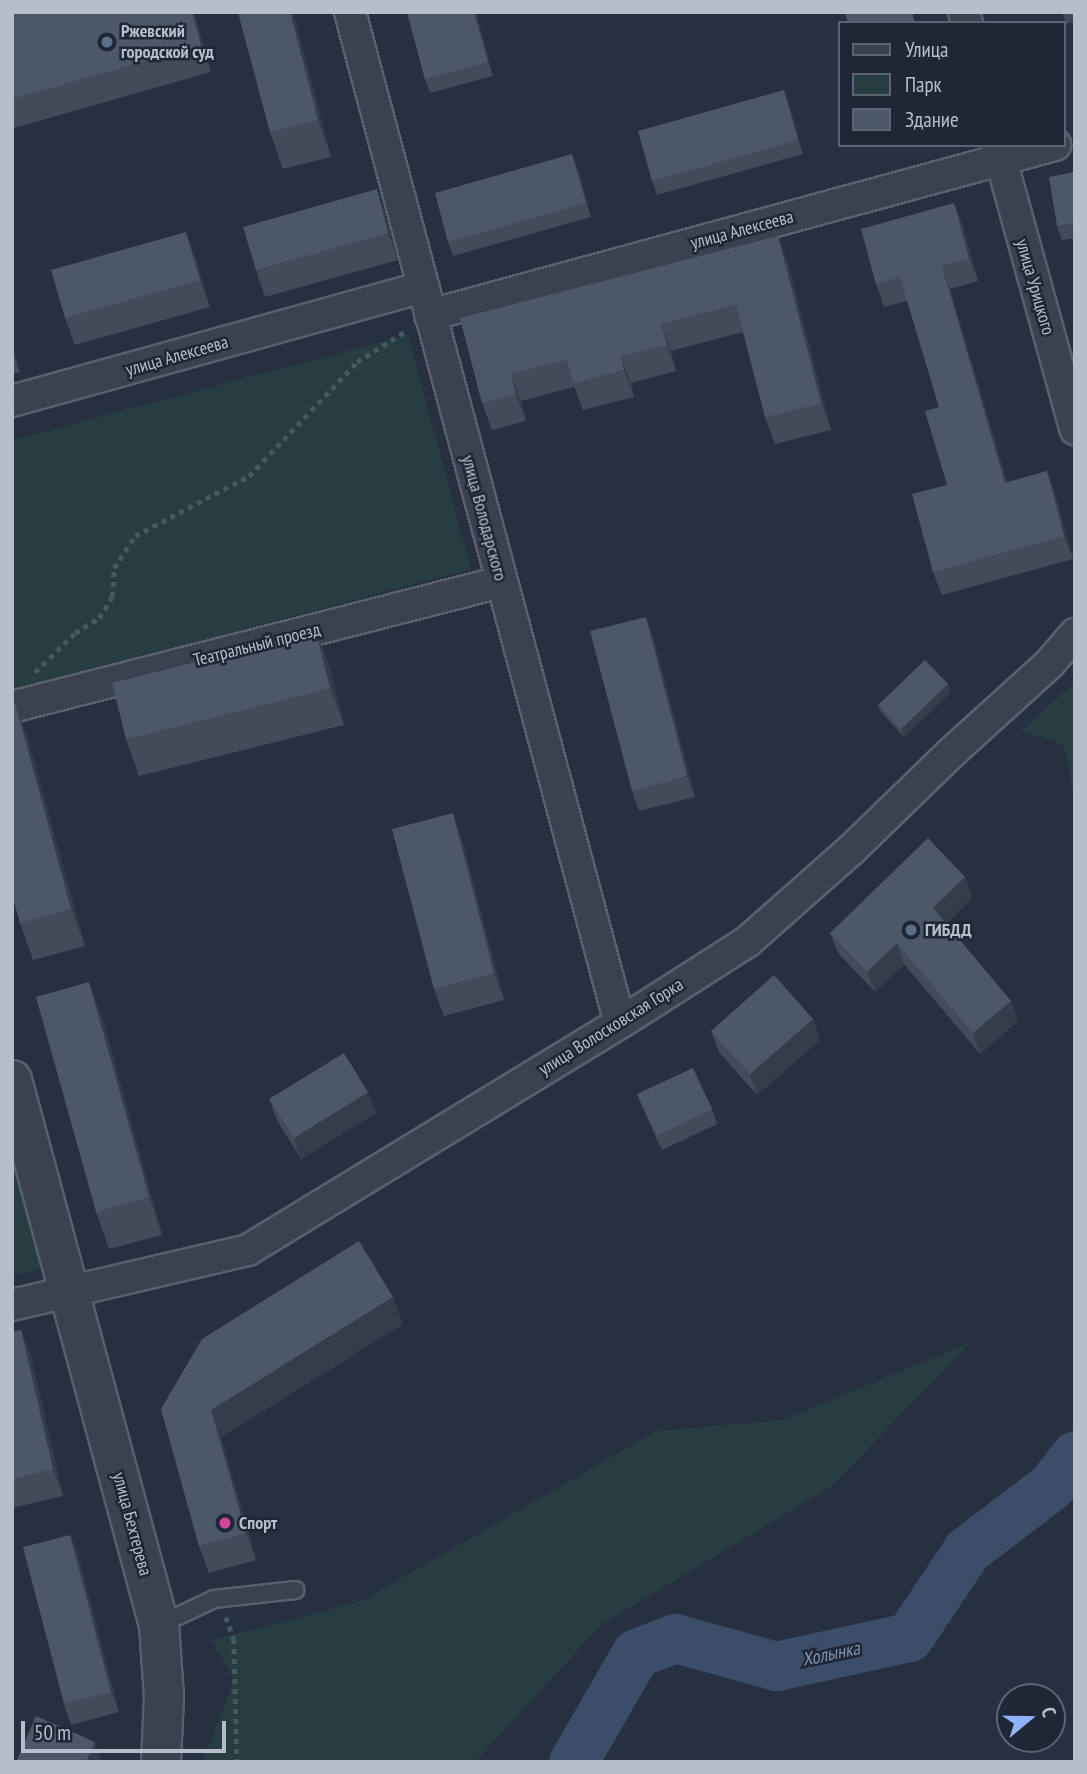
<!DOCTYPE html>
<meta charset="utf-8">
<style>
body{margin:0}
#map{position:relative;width:1087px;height:1774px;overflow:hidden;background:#263040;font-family:"PT Sans Narrow",sans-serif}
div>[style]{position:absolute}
.green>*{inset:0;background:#283d41}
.river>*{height:49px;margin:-24.5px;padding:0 24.5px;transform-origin:24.5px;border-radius:24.5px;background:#3c4d69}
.path>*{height:4.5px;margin-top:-2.25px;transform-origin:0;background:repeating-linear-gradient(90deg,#465a5e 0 5px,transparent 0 10px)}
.roads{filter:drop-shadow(2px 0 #58606e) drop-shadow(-2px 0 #58606e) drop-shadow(0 2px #58606e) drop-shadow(0 -2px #58606e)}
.service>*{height:16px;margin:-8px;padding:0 8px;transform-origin:8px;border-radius:8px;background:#3a4250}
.minor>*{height:30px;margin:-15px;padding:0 15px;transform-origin:15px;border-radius:15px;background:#3a4250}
.tertiary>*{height:38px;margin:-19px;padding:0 19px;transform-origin:19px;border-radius:19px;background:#3a4250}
.wall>*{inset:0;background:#414b5a}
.shaded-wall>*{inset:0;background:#353d4a}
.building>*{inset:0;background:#4c5769}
.dots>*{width:19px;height:19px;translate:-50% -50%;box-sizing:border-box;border:4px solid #1f2736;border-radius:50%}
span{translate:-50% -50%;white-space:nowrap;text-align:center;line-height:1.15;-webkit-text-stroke:5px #1f2736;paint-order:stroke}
.poi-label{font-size:18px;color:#b7becb;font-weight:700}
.left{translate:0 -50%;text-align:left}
.street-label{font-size:18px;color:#b7becb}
.water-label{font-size:19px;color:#7f92b2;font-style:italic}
.frame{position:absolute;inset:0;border:14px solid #b7becb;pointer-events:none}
.legend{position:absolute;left:838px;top:21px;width:228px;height:126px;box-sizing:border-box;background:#1f2736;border:2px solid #5c6372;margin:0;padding:9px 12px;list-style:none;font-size:21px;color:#b7becb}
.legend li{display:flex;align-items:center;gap:14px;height:35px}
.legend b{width:35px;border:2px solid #5c6372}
.north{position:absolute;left:996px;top:1683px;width:70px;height:70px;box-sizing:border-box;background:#1f2736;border:2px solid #5c6372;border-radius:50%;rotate:71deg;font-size:19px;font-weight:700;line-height:28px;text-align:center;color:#b7becb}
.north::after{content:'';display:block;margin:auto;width:24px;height:32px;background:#90b3f7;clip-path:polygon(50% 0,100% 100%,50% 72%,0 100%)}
.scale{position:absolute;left:21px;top:1721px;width:205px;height:32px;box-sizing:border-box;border:4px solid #b7becb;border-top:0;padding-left:9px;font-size:21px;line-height:24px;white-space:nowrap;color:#b7becb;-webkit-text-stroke:5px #1f2736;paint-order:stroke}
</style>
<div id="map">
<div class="green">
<i style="clip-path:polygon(408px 335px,471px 569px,12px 691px,12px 440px)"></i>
<i style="clip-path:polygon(1075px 682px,1075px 802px,1064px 745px,1021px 731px)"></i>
<i style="clip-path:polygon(12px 1129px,52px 1266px,12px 1276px)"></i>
<i style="clip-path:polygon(971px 1342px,832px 1486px,601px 1625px,475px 1762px,203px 1762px,234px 1679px,211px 1640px,362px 1601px,656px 1431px,783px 1420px)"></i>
</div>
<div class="river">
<i style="left:573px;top:1762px;width:126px;rotate:-60deg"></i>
<i style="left:636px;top:1653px;width:42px;rotate:-21deg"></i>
<i style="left:675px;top:1638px;width:105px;rotate:15.5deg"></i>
<i style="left:776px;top:1666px;width:136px;rotate:-12.3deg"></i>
<i style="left:909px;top:1637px;width:105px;rotate:-56.3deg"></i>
<i style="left:967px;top:1550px;width:106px;rotate:-37.3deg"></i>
<i style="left:1051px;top:1486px;width:39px;rotate:-52deg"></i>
</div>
<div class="path">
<i style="left:35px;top:672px;width:56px;rotate:-44.3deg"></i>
<i style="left:75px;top:633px;width:28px;rotate:-32deg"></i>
<i style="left:99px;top:618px;width:25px;rotate:-58deg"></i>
<i style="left:112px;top:597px;width:29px;rotate:-86deg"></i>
<i style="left:114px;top:568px;width:38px;rotate:-57deg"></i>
<i style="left:135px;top:536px;width:129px;rotate:-27.8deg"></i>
<i style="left:249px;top:476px;width:157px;rotate:-46.5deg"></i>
<i style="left:357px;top:362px;width:58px;rotate:-32.3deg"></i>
<i style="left:226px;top:1617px;width:23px;rotate:70deg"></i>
<i style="left:234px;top:1639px;width:123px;rotate:88.6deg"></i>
</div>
<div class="roads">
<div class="service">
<i style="left:159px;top:1625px;width:61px;rotate:-25.3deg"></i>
<i style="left:214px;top:1599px;width:82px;rotate:-6.3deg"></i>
</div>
<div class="minor">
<i style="left:350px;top:12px;width:1046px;rotate:75.05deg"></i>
<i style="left:964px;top:12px;width:11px;rotate:75deg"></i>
<i style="left:997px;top:145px;width:295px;rotate:74.6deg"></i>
<i style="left:430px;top:315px;width:648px;rotate:-15.22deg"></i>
<i style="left:12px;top:401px;width:427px;rotate:-15.5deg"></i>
<i style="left:12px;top:707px;width:505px;rotate:-14.34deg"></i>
<i style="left:12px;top:1305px;width:242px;rotate:-13.1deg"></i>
<i style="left:248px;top:1250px;width:436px;rotate:-31.4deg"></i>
<i style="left:620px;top:1023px;width:152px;rotate:-32.6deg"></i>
<i style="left:748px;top:941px;width:139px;rotate:-41.5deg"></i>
<i style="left:852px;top:849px;width:139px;rotate:-44.1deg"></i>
<i style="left:952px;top:752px;width:131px;rotate:-42.2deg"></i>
<i style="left:1049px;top:664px;width:40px;rotate:-49deg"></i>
</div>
<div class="tertiary">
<i style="left:12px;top:1080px;width:564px;rotate:74.91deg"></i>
<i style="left:159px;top:1625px;width:71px;rotate:86deg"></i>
<i style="left:164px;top:1696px;width:66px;rotate:92.6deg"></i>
</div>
</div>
<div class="wall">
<i style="clip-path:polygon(12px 12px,194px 12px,211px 72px,14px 128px,12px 122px)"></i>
<i style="clip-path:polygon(238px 12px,293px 12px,331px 157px,283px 169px,270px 132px)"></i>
<i style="clip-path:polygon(407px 12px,476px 12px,493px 76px,430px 93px,425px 79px)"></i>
<i style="clip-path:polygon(1062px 12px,1075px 12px,1075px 21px,1066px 24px)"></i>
<i style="clip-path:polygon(784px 90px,789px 104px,803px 154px,657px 195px,652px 181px)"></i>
<i style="clip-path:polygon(578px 169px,591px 217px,453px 256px,448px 242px)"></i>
<i style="clip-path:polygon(1075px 172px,1075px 238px,1062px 240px,1057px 226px)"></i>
<i style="clip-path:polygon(954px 203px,963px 226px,978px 281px,950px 289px,1007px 482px,1047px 471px,1055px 494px,1073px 559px,942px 595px,933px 572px,947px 485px,939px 407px,907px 301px,884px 307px,876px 284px)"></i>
<i style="clip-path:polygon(386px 216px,398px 260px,265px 297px,256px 270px)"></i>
<i style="clip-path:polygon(196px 259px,210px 307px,75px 345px,65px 318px)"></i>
<i style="clip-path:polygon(788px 263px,831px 430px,775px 444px,765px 417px,743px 332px,671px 351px,676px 371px,631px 383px,634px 397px,583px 410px,574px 387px,521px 401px,526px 421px,492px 430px,482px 403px,460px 318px)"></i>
<i style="clip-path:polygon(12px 345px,20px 372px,12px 374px)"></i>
<i style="clip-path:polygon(316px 632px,330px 669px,344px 725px,139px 776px,126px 739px)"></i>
<i style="clip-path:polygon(653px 637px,695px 797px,639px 811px,632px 791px)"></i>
<i style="clip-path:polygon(951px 692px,904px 737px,881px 712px,878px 705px)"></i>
<i style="clip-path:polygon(15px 703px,28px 740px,85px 946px,33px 960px,20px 923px)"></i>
<i style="clip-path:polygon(462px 840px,504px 1000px,444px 1016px,434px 989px)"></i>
<i style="clip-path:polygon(973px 898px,946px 924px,1011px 1001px,1018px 1021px,980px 1054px,904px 964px,875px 992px,838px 953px,830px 933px)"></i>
<i style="clip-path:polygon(813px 1019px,820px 1040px,757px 1095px,719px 1052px,711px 1031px)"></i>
<i style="clip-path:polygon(103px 1020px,162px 1235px,109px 1249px,96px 1212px)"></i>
<i style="clip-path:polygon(368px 1092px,376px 1113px,301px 1159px,277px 1120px,269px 1099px)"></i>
<i style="clip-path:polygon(637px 1094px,712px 1109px,717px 1124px,662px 1150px,643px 1109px)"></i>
<i style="clip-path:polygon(403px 1324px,221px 1437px,256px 1560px,209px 1573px,199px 1546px,161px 1409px)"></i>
<i style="clip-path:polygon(21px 1330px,31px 1357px,63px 1496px,12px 1508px,12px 1332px)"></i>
<i style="clip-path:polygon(70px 1535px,78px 1555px,119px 1712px,71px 1725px,64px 1704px)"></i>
</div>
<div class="shaded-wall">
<i style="clip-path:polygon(192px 12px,194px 12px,211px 72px,201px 45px)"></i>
<i style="clip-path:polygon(290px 12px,293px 12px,331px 157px,318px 120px)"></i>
<i style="clip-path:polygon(474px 12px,476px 12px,493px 76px,488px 62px)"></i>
<i style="clip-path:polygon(784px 90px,789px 104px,803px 154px,798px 140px)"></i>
<i style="clip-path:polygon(572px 154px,578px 169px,591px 217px,586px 203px)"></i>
<i style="clip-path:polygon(377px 189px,386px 216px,398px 260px,388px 233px)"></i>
<i style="clip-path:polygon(954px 203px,963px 226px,978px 281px,969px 258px)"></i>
<i style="clip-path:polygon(186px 232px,196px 259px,210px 307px,200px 280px)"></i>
<i style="clip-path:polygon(778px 236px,788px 263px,831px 430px,821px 403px)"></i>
<i style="clip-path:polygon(942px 266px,950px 289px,1014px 506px,1005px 483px)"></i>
<i style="clip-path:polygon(661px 324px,671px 351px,676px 371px,667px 345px)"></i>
<i style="clip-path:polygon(12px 345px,20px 372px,12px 352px)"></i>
<i style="clip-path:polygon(621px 356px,631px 383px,634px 397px,624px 370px)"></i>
<i style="clip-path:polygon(511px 374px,521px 401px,526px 421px,516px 395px)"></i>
<i style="clip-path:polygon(1047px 471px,1055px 494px,1073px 559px,1064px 536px)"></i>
<i style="clip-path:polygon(646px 617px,653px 637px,695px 797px,687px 776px)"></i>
<i style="clip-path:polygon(316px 632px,330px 669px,344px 725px,330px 688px)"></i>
<i style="clip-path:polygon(948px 684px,951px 692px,904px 737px,901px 729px)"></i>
<i style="clip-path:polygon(15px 703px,28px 740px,85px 946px,71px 909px)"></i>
<i style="clip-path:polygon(453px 813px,462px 840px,504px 1000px,494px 973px)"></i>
<i style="clip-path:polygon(965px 877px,973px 898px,940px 929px,933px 908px)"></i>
<i style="clip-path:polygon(897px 943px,904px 964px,875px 992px,867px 972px)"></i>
<i style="clip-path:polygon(89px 982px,103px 1020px,162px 1235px,149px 1197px)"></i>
<i style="clip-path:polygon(1011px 1001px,1018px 1021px,980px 1054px,973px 1033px)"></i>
<i style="clip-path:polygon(813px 1019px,820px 1040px,757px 1095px,750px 1074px)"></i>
<i style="clip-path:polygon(368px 1092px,376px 1113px,301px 1159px,294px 1138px)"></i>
<i style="clip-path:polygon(393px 1297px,403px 1324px,221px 1437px,256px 1560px,246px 1533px,211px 1410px)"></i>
<i style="clip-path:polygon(21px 1330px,31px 1357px,63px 1496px,53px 1469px)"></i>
<i style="clip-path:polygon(70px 1535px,78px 1555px,119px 1712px,111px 1692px)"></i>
<i style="clip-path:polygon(95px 1742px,102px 1762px,86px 1762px)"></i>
</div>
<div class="building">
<i style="clip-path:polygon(12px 12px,192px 12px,201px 45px,12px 99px)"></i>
<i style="clip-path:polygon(238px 12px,290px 12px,318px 120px,270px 132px)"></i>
<i style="clip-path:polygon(407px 12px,474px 12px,488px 62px,425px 79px)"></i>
<i style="clip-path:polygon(845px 12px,912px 12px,915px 23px,848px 23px)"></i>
<i style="clip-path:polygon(784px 90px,798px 140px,652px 181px,638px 131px)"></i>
<i style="clip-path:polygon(572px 154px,586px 203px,448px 242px,435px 193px)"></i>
<i style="clip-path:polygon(1075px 172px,1075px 222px,1057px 226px,1049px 177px)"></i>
<i style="clip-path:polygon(377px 189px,388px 233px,256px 270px,243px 227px)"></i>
<i style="clip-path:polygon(954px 203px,969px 258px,942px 266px,1005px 483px,1047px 471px,1064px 536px,933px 572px,912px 494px,947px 485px,925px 411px,939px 407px,900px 277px,876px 284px,861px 229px)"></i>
<i style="clip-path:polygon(186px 232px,200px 280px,65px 318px,51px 270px)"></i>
<i style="clip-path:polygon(778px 236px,821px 403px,765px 417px,736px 304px,661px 324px,667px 345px,621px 356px,624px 370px,573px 383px,567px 359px,511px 374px,516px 395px,482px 403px,460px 318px)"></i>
<i style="clip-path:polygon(646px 617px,687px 776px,632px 791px,590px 631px)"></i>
<i style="clip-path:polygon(316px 632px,330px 688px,126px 739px,112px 683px)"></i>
<i style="clip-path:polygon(925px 660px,948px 684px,901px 729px,878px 705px)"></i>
<i style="clip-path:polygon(15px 703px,71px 909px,20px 923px,12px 895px,12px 704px)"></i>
<i style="clip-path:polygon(453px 813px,494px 973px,434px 989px,392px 829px)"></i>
<i style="clip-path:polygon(928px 838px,965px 877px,933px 908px,1011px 1001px,973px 1033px,897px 943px,867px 972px,830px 933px)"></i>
<i style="clip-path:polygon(774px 975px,813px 1019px,750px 1074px,711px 1031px)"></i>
<i style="clip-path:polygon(89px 982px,149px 1197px,96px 1212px,36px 997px)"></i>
<i style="clip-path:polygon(344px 1053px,368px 1092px,294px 1138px,269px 1099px)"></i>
<i style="clip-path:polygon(693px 1068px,712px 1109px,657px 1136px,637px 1094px)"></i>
<i style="clip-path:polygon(359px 1241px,393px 1297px,211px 1410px,246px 1533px,199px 1546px,161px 1409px,202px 1339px)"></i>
<i style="clip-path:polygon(21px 1330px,53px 1469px,12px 1479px,12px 1332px)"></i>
<i style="clip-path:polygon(70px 1535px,111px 1692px,64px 1704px,23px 1547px)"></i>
<i style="clip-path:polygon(36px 1716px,95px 1742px,86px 1762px,16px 1762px)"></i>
</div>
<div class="dots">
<i style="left:107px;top:42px;background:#5c6f8a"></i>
<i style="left:911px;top:930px;background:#5c6f8a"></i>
<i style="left:225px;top:1523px;background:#d1479c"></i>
</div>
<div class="poi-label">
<span class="left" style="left:121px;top:42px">Ржевский<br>городской суд</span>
<span class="left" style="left:925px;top:930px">ГИБДД</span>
<span class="left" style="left:239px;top:1523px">Спорт</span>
</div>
<div class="street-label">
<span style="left:742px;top:230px;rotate:-15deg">улица Алексеева</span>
<span style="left:1035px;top:287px;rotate:74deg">улица Урицкого</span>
<span style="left:177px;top:356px;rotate:-16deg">улица Алексеева</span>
<span style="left:484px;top:518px;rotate:75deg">улица Володарского</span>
<span style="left:257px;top:645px;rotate:-14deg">Театральный проезд</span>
<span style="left:611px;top:1027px;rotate:-32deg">улица Волосковская Горка</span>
<span style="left:132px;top:1524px;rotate:75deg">улица Бехтерева</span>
</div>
<div class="water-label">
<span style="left:831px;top:1654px;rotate:-12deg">Холынка</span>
</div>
<div class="frame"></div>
<ul class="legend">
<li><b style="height:9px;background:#3a4250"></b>Улица</li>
<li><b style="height:19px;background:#283d41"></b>Парк</li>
<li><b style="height:19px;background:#4c5769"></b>Здание</li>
</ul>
<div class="north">С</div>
<div class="scale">50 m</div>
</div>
